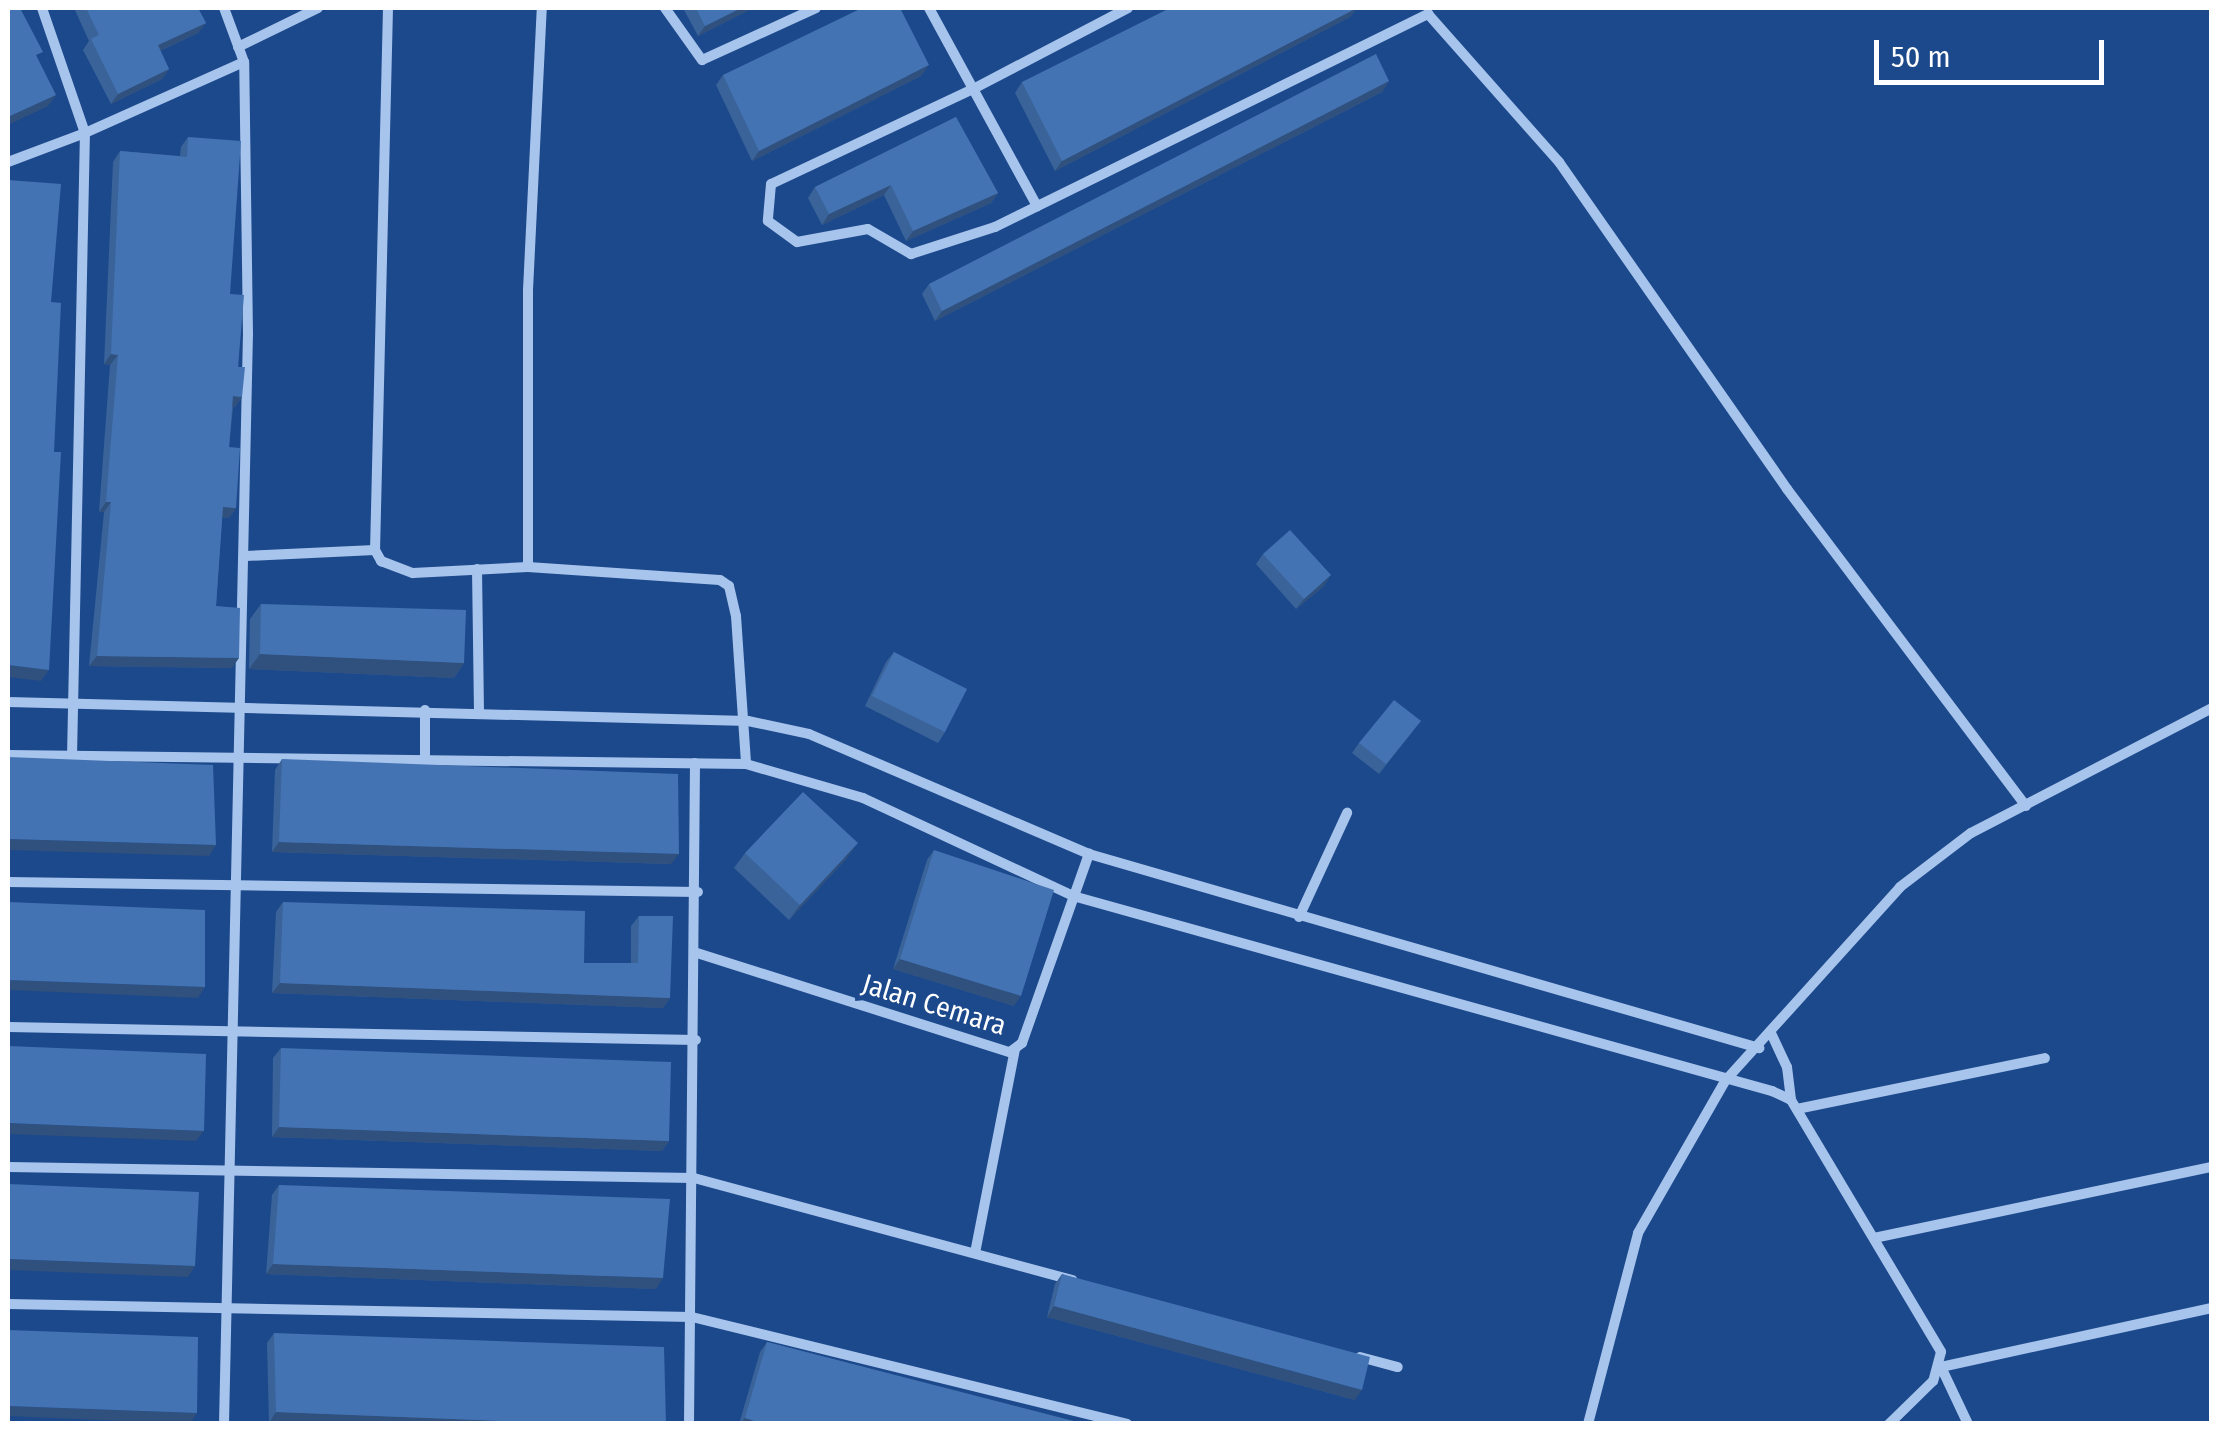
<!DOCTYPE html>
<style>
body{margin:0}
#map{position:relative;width:2219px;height:1431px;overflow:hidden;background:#1c498b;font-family:"Fira Sans Condensed",sans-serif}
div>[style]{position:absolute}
.street>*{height:10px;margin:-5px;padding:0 5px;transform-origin:5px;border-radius:5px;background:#a7c4ed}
.wall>*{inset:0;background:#3a639a}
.shaded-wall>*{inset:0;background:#30507d}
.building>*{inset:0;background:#4473b3}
span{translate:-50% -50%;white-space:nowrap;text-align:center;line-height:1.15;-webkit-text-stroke:10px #1c498b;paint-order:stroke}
.street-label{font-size:28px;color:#fff}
.frame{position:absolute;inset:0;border:10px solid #fff;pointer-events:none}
.scale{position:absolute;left:1874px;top:40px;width:230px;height:45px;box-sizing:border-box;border:5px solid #fff;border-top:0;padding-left:12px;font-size:30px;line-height:35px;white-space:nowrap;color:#fff;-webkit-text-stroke:8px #1c498b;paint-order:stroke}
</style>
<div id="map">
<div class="street">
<i style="left:388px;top:8px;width:542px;rotate:91.37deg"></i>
<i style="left:375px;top:550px;width:13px;rotate:61deg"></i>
<i style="left:381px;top:561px;width:34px;rotate:21deg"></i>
<i style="left:413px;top:573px;width:115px;rotate:-3deg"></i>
<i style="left:528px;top:567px;width:192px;rotate:3.9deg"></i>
<i style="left:720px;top:580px;width:11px;rotate:34deg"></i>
<i style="left:729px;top:586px;width:31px;rotate:77deg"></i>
<i style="left:736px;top:616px;width:148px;rotate:86.1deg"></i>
<i style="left:665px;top:8px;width:64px;rotate:54.6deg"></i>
<i style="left:702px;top:60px;width:125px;rotate:-24.5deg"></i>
<i style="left:929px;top:8px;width:226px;rotate:61.4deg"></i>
<i style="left:1128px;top:8px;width:175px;rotate:152.4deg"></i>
<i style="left:973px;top:89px;width:223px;rotate:154.8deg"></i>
<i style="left:771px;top:184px;width:37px;rotate:95deg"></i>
<i style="left:768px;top:221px;width:36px;rotate:36deg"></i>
<i style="left:797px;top:242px;width:72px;rotate:-10.4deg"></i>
<i style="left:868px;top:229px;width:50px;rotate:30.2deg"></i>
<i style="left:911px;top:254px;width:88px;rotate:-17.8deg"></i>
<i style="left:995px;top:227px;width:483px;rotate:-26.2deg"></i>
<i style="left:1428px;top:14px;width:198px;rotate:48.5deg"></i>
<i style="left:1559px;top:162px;width:399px;rotate:55.1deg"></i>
<i style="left:1787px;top:489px;width:397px;rotate:53deg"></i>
<i style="left:238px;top:47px;width:89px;rotate:-26deg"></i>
<i style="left:8px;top:162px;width:82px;rotate:-20.6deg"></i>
<i style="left:85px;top:133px;width:132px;rotate:-109deg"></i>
<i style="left:246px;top:556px;width:129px;rotate:-2.7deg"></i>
<i style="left:528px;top:567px;width:277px;rotate:-90deg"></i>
<i style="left:528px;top:290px;width:282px;rotate:-87.2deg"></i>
<i style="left:477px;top:569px;width:143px;rotate:89.2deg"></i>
<i style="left:8px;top:702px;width:740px;rotate:1.47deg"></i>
<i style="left:748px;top:721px;width:62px;rotate:12deg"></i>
<i style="left:809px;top:734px;width:305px;rotate:23.2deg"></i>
<i style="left:1089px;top:854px;width:698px;rotate:16.15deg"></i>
<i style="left:8px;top:755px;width:738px;rotate:0.7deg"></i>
<i style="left:746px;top:764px;width:122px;rotate:16.2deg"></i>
<i style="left:863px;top:798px;width:232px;rotate:25deg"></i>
<i style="left:1073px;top:896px;width:726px;rotate:15.59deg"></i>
<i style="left:1772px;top:1091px;width:21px;rotate:25deg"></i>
<i style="left:1791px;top:1100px;width:293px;rotate:59.2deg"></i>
<i style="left:1941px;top:1352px;width:30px;rotate:105deg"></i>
<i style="left:1933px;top:1381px;width:62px;rotate:135.7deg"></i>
<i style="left:72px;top:757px;width:624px;rotate:-88.81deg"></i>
<i style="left:85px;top:133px;width:174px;rotate:-24.1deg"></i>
<i style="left:425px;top:759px;width:49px;rotate:-90deg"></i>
<i style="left:8px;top:882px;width:690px;rotate:0.83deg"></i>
<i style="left:1299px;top:917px;width:115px;rotate:-65.2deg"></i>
<i style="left:697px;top:953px;width:328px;rotate:17.6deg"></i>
<i style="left:1010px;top:1052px;width:15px;rotate:-37deg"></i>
<i style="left:1022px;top:1043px;width:201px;rotate:-70.5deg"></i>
<i style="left:8px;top:1027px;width:688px;rotate:1.08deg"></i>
<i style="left:1771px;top:1033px;width:38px;rotate:65deg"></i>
<i style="left:1787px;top:1067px;width:33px;rotate:83deg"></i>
<i style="left:1797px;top:1109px;width:253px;rotate:-11.6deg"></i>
<i style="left:8px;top:1167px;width:686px;rotate:0.92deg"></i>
<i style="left:694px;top:1178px;width:392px;rotate:15.1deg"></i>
<i style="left:1874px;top:1238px;width:345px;rotate:-11.9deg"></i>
<i style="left:975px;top:1253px;width:207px;rotate:-78.9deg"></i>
<i style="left:8px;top:1304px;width:684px;rotate:1.09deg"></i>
<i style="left:692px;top:1317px;width:448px;rotate:13.8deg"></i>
<i style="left:1360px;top:1357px;width:39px;rotate:15deg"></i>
<i style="left:224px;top:1424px;width:1089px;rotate:-88.74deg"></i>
<i style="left:248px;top:335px;width:273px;rotate:-90.8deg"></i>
<i style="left:244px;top:62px;width:58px;rotate:-110.3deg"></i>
<i style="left:689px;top:1424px;width:661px;rotate:-89.48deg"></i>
<i style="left:1588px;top:1424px;width:197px;rotate:-75.3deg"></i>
<i style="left:1638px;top:1233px;width:175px;rotate:-60.2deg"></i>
<i style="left:1725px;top:1081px;width:261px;rotate:-47.9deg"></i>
<i style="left:1900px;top:887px;width:89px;rotate:-37.3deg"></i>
<i style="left:1971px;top:833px;width:271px;rotate:-27.4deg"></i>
<i style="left:1968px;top:1424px;width:63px;rotate:-115.3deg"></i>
<i style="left:1941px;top:1367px;width:277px;rotate:-12.3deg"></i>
</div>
<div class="wall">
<i style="clip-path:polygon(74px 8px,198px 8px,206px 23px,198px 33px,160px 51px,169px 69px,162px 79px,111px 104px,83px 50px,89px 41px)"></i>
<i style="clip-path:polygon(683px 8px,753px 8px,698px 36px)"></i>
<i style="clip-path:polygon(1357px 8px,1350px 17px,1055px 171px,1015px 93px,1022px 82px)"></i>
<i style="clip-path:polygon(723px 75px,921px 76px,752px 161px,716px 85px)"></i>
<i style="clip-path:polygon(1389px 81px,1382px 92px,935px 321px,922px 294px,929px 284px)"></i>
<i style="clip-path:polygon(956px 117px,998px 193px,991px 203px,906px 241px,884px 195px,822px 225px,808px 198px,815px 187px)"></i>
<i style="clip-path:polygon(188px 137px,230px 294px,242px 397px,235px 407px,233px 407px,229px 447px,236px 508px,229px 518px,222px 517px,216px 606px,232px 668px,89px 666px,104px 512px,99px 512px,110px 365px,104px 364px,113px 162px,120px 151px,180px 156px,181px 147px)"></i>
<i style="clip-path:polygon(1263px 554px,1324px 586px,1296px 609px,1256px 564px)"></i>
<i style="clip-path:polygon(261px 604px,464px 663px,454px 678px,249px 669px,250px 619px)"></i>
<i style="clip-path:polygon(894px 652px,945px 732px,938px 743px,865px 706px,886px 662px)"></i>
<i style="clip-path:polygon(1413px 731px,1379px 774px,1352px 753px,1359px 743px)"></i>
<i style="clip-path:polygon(282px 759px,671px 864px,272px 852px,275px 770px)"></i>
<i style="clip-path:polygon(934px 850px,1014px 1006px,893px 969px,927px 860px)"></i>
<i style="clip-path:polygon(745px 853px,847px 858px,789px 920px,734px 868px)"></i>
<i style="clip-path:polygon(283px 902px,584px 963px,631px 963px,631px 926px,639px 916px,670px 998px,663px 1008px,272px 993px,276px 912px)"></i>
<i style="clip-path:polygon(281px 1048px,669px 1141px,662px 1151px,272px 1137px,273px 1058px)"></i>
<i style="clip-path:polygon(279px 1185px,656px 1289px,266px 1274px,272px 1195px)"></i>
<i style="clip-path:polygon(1062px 1274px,1355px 1400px,1047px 1317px,1055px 1284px)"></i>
<i style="clip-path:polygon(274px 1333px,666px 1424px,269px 1423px,267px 1343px)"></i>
<i style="clip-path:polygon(767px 1342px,1085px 1424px,739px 1424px,760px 1352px)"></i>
</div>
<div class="shaded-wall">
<i style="clip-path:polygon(741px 8px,753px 8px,698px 36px,705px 26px)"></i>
<i style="clip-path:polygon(1357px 8px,1350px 17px,1055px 171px,1062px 161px)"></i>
<i style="clip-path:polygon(206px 23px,198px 33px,151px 55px,158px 45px)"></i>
<i style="clip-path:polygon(929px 65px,921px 76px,752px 161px,759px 151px)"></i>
<i style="clip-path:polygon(169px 69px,162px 79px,111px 104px,118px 94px)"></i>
<i style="clip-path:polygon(1389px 81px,1382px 92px,935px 321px,942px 311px)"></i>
<i style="clip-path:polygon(56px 95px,48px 106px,8px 125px,8px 117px)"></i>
<i style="clip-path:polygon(891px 185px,884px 195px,822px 225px,829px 214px)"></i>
<i style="clip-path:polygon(998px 193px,991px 203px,906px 241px,913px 231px)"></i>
<i style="clip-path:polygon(111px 354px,118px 355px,110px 365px,104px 364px)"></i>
<i style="clip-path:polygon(233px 396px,242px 397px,235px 407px,226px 406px)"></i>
<i style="clip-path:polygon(106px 502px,111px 502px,104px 512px,99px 512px)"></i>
<i style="clip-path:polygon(223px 507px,236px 508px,229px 518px,216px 517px)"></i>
<i style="clip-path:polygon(1331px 575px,1324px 586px,1296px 609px,1304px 599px)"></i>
<i style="clip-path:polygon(260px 654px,464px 663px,454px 678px,249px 669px)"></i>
<i style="clip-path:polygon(97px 656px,239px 658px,232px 668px,89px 666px)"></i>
<i style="clip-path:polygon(8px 665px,49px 670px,41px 681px,8px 677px)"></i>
<i style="clip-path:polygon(8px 839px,216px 845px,209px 856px,8px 850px)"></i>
<i style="clip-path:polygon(279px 842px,679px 854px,671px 864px,272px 852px)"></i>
<i style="clip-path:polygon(858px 843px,847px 858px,789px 920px,800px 905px)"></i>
<i style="clip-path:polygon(900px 959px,1021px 996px,1014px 1006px,893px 969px)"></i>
<i style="clip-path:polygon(8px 980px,205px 987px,198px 998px,8px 990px)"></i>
<i style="clip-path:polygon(280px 983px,670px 998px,663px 1008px,272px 993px)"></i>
<i style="clip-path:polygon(8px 1123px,204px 1131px,196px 1141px,8px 1134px)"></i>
<i style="clip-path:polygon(279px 1127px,669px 1141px,662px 1151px,272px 1137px)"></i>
<i style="clip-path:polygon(8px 1259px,195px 1266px,188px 1277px,8px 1270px)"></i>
<i style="clip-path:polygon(273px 1264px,663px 1278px,656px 1289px,266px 1274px)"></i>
<i style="clip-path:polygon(1054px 1306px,1362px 1390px,1355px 1400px,1047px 1317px)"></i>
<i style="clip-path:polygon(8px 1406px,197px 1413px,190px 1424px,8px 1416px)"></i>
<i style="clip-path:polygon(276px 1412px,576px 1424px,269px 1423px)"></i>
<i style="clip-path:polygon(745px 1418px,764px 1424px,740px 1424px)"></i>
</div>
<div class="building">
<i style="clip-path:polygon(8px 8px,20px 8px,43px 52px,36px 55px,56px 95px,8px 117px)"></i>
<i style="clip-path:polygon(86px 8px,198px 8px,206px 23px,158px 45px,169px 69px,118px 94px,91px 39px,99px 35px)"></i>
<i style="clip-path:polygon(696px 8px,741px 8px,705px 26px)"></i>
<i style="clip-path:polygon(862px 8px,900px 8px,929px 65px,759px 151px,723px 75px)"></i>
<i style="clip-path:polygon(1170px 8px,1357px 8px,1062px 161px,1022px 82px)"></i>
<i style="clip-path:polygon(1376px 54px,1389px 81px,942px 311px,929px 284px)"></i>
<i style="clip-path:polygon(956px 117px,998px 193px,913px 231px,891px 185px,829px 214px,815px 187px)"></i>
<i style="clip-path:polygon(188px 137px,241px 141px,230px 294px,244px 295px,238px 367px,245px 367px,242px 397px,233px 396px,229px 447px,240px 448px,236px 508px,223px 507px,216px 606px,240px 608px,239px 658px,97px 656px,111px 502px,106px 502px,118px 355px,111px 354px,120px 151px,187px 157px)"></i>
<i style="clip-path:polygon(8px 180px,61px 184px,51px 302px,61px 303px,54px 452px,61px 452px,49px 670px,8px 665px)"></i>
<i style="clip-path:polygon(1290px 530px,1331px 575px,1304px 599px,1263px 554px)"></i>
<i style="clip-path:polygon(261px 604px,466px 610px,464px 663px,260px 654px)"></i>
<i style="clip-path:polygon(894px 652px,967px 689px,945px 732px,872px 696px)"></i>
<i style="clip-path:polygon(1394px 700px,1421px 721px,1386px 764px,1359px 743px)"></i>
<i style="clip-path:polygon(8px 757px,213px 765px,216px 845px,8px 839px)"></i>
<i style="clip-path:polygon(282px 759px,678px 774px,679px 854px,279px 842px)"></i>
<i style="clip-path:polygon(803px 792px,858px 843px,800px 905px,745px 853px)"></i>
<i style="clip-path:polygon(934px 850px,1054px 890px,1021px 996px,900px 959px)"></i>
<i style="clip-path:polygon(8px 902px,205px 910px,205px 987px,8px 980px)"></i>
<i style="clip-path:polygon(283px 902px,585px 911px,584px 963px,638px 963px,639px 916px,673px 916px,670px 998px,280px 983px)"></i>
<i style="clip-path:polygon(8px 1046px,206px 1054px,204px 1131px,8px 1123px)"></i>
<i style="clip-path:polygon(281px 1048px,671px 1062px,669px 1141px,279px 1127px)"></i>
<i style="clip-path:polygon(8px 1184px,199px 1192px,195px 1266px,8px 1259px)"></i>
<i style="clip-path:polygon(279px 1185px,670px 1199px,663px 1278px,273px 1264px)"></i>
<i style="clip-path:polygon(1062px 1274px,1370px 1357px,1362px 1390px,1054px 1306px)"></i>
<i style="clip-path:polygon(8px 1330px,198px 1337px,197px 1413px,8px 1406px)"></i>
<i style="clip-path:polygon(274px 1333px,664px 1347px,666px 1424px,576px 1424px,276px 1412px)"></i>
<i style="clip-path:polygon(767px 1342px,1085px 1424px,764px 1424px,745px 1418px)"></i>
</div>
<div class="street-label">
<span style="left:934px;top:1005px;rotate:17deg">Jalan Cemara</span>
</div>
<div class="frame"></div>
<div class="scale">50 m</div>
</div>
